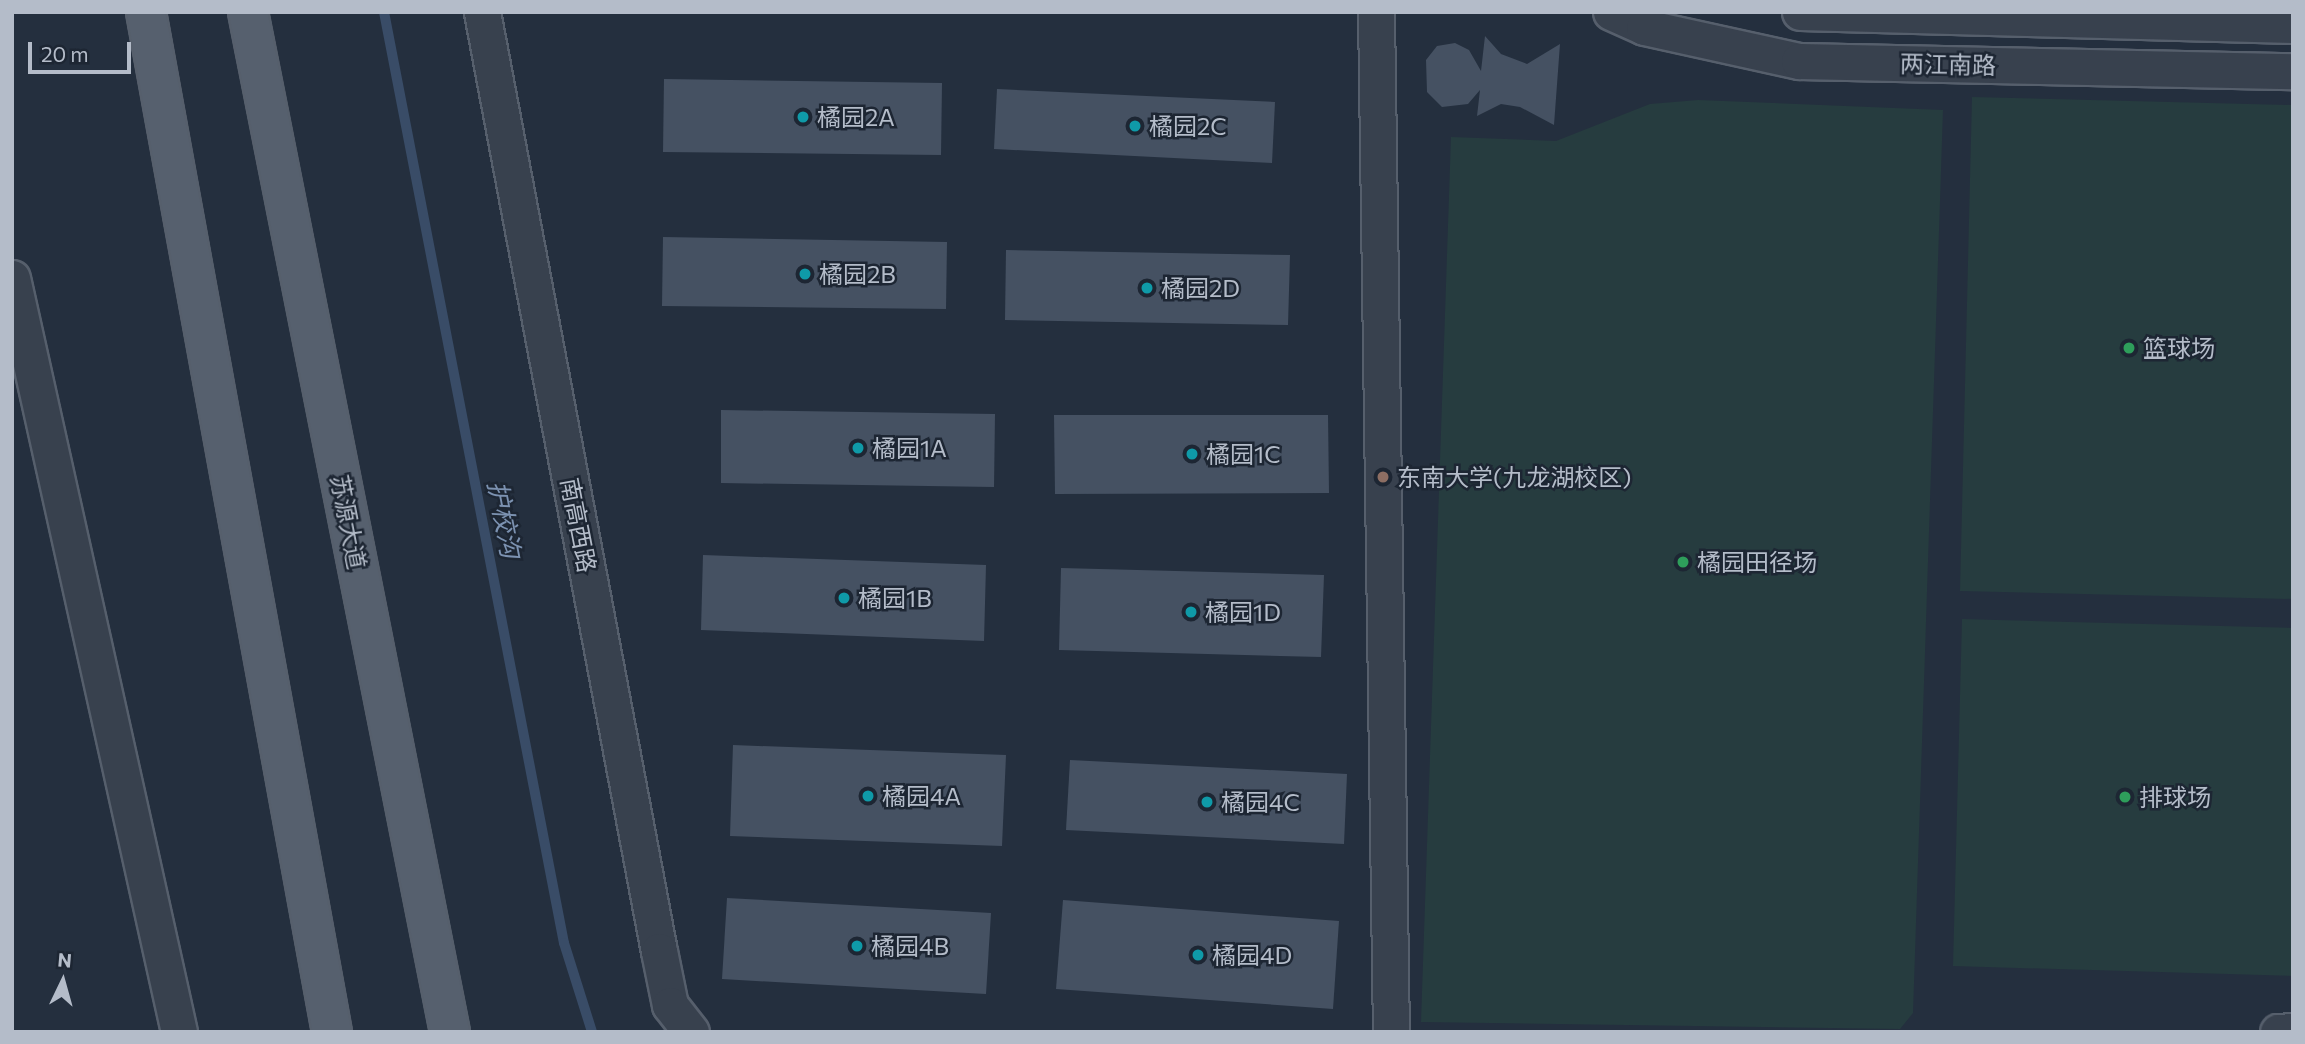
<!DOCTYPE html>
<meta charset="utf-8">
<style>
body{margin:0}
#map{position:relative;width:2305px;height:1044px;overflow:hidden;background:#242f3e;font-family:Commissioner,"Noto Sans SC",sans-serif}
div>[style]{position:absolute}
.green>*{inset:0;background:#263c3f}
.stream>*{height:10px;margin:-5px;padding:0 5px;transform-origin:5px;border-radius:5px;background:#394c67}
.building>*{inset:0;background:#455162}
.roads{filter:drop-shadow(2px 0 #565f6c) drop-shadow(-2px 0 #565f6c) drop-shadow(0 2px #565f6c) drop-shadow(0 -2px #565f6c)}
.minor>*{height:35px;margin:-17.5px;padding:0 17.5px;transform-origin:17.5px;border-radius:17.5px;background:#38414e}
.major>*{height:38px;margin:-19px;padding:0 19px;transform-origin:19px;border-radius:19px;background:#56606e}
.dots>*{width:19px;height:19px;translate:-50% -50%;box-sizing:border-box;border:4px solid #1d2633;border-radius:50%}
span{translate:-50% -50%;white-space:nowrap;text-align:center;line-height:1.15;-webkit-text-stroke:5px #1d2633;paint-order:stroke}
.street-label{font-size:24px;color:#b4bcc9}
.poi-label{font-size:24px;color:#b4bcc9}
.left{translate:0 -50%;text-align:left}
.water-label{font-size:26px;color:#7c92b1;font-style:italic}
.frame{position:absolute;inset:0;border:14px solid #b4bcc9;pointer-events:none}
.north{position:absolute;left:28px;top:946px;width:70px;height:70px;-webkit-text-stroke:5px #1d2633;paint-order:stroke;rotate:5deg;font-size:19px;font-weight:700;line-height:28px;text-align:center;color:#b4bcc9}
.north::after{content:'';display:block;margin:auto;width:24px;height:32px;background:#b4bcc9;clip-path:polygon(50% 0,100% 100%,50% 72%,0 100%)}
.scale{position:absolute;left:28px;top:42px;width:103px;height:32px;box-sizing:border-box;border:4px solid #b4bcc9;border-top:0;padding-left:9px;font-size:21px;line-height:24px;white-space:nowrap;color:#b4bcc9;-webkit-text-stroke:5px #1d2633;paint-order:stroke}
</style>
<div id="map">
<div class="green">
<i style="clip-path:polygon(1972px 97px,2293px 105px,2293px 599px,1960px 591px)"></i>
<i style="clip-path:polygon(1698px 100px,1943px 110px,1913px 1013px,1900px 1029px,1421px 1022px,1451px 137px,1556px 141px,1650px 104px)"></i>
<i style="clip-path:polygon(1962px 619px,2293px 628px,2293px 976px,1953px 966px)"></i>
</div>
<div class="stream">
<i style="left:384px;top:12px;width:948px;rotate:79.06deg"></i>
<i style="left:564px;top:943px;width:93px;rotate:72.5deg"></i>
</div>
<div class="building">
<i style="clip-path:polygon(1485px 36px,1501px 54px,1527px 64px,1560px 44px,1554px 125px,1520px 107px,1501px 104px,1477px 116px,1480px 90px,1468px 104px,1442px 107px,1427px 92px,1426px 60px,1437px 46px,1455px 43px,1469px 50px,1481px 71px)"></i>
<i style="clip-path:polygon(664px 79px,942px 83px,941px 155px,663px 152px)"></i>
<i style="clip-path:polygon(997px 89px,1275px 102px,1272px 163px,994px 149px)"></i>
<i style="clip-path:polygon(663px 237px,947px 242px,946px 309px,662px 306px)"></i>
<i style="clip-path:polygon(1006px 250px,1290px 255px,1288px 325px,1005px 320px)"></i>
<i style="clip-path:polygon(721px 410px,995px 414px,994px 487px,721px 483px)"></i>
<i style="clip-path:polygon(1054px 415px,1328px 415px,1329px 493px,1055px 494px)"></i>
<i style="clip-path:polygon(703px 555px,986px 565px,984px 641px,701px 630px)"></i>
<i style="clip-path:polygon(1061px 568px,1324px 575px,1321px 657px,1059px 650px)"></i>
<i style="clip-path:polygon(733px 745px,1006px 755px,1002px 846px,730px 836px)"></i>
<i style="clip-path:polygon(1070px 760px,1347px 774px,1344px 844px,1066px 830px)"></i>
<i style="clip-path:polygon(727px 898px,991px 913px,986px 994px,722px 979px)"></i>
<i style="clip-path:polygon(1063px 900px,1339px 921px,1333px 1009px,1056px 989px)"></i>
</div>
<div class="roads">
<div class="minor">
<i style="left:482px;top:12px;width:956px;rotate:79.33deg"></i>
<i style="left:659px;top:951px;width:55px;rotate:78.5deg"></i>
<i style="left:670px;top:1005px;width:34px;rotate:52deg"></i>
<i style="left:1376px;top:12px;width:1020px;rotate:89.16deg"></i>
<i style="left:1611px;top:12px;width:36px;rotate:24deg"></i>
<i style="left:1644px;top:27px;width:159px;rotate:12.4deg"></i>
<i style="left:1799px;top:61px;width:494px;rotate:1.2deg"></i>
<i style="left:1800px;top:12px;width:493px;rotate:1.5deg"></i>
<i style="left:12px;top:278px;width:772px;rotate:77.51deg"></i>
<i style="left:2278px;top:1032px;width:15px;rotate:-4deg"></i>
</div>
<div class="major">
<i style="left:146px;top:12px;width:1037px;rotate:79.67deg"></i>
<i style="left:248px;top:12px;width:1040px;rotate:78.8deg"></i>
</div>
</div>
<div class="dots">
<i style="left:803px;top:117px;background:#0f9aa8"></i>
<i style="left:1135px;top:126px;background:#0f9aa8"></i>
<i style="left:805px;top:274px;background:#0f9aa8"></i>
<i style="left:1147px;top:288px;background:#0f9aa8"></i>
<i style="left:2129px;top:348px;background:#2e9e5b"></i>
<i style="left:858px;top:448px;background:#0f9aa8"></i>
<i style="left:1192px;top:454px;background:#0f9aa8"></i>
<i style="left:1383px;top:477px;background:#8d6e63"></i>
<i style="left:1683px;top:562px;background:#2e9e5b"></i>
<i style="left:844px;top:598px;background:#0f9aa8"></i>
<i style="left:1191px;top:612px;background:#0f9aa8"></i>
<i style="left:868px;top:796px;background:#0f9aa8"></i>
<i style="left:2125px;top:797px;background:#2e9e5b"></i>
<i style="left:1207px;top:802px;background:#0f9aa8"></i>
<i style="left:857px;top:946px;background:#0f9aa8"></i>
<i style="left:1198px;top:955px;background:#0f9aa8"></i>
</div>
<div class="street-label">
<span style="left:1948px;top:64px;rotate:1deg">两江南路</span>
<span style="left:349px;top:522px;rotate:79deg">苏源大道</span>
<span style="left:579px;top:525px;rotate:79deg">南高西路</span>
</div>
<div class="poi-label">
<span class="left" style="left:817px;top:117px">橘园2A</span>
<span class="left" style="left:1149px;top:126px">橘园2C</span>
<span class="left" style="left:819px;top:274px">橘园2B</span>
<span class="left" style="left:1161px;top:288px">橘园2D</span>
<span class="left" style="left:2143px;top:348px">篮球场</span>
<span class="left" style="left:872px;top:448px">橘园1A</span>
<span class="left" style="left:1206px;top:454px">橘园1C</span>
<span class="left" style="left:1397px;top:477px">东南大学(九龙湖校区)</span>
<span class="left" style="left:1697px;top:562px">橘园田径场</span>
<span class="left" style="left:858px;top:598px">橘园1B</span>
<span class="left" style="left:1205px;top:612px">橘园1D</span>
<span class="left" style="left:882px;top:796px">橘园4A</span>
<span class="left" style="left:2139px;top:797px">排球场</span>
<span class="left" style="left:1221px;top:802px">橘园4C</span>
<span class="left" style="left:871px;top:946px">橘园4B</span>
<span class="left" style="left:1212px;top:955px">橘园4D</span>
</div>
<div class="water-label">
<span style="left:505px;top:519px;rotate:79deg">护校沟</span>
</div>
<div class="frame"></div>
<div class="north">N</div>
<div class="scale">20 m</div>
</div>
